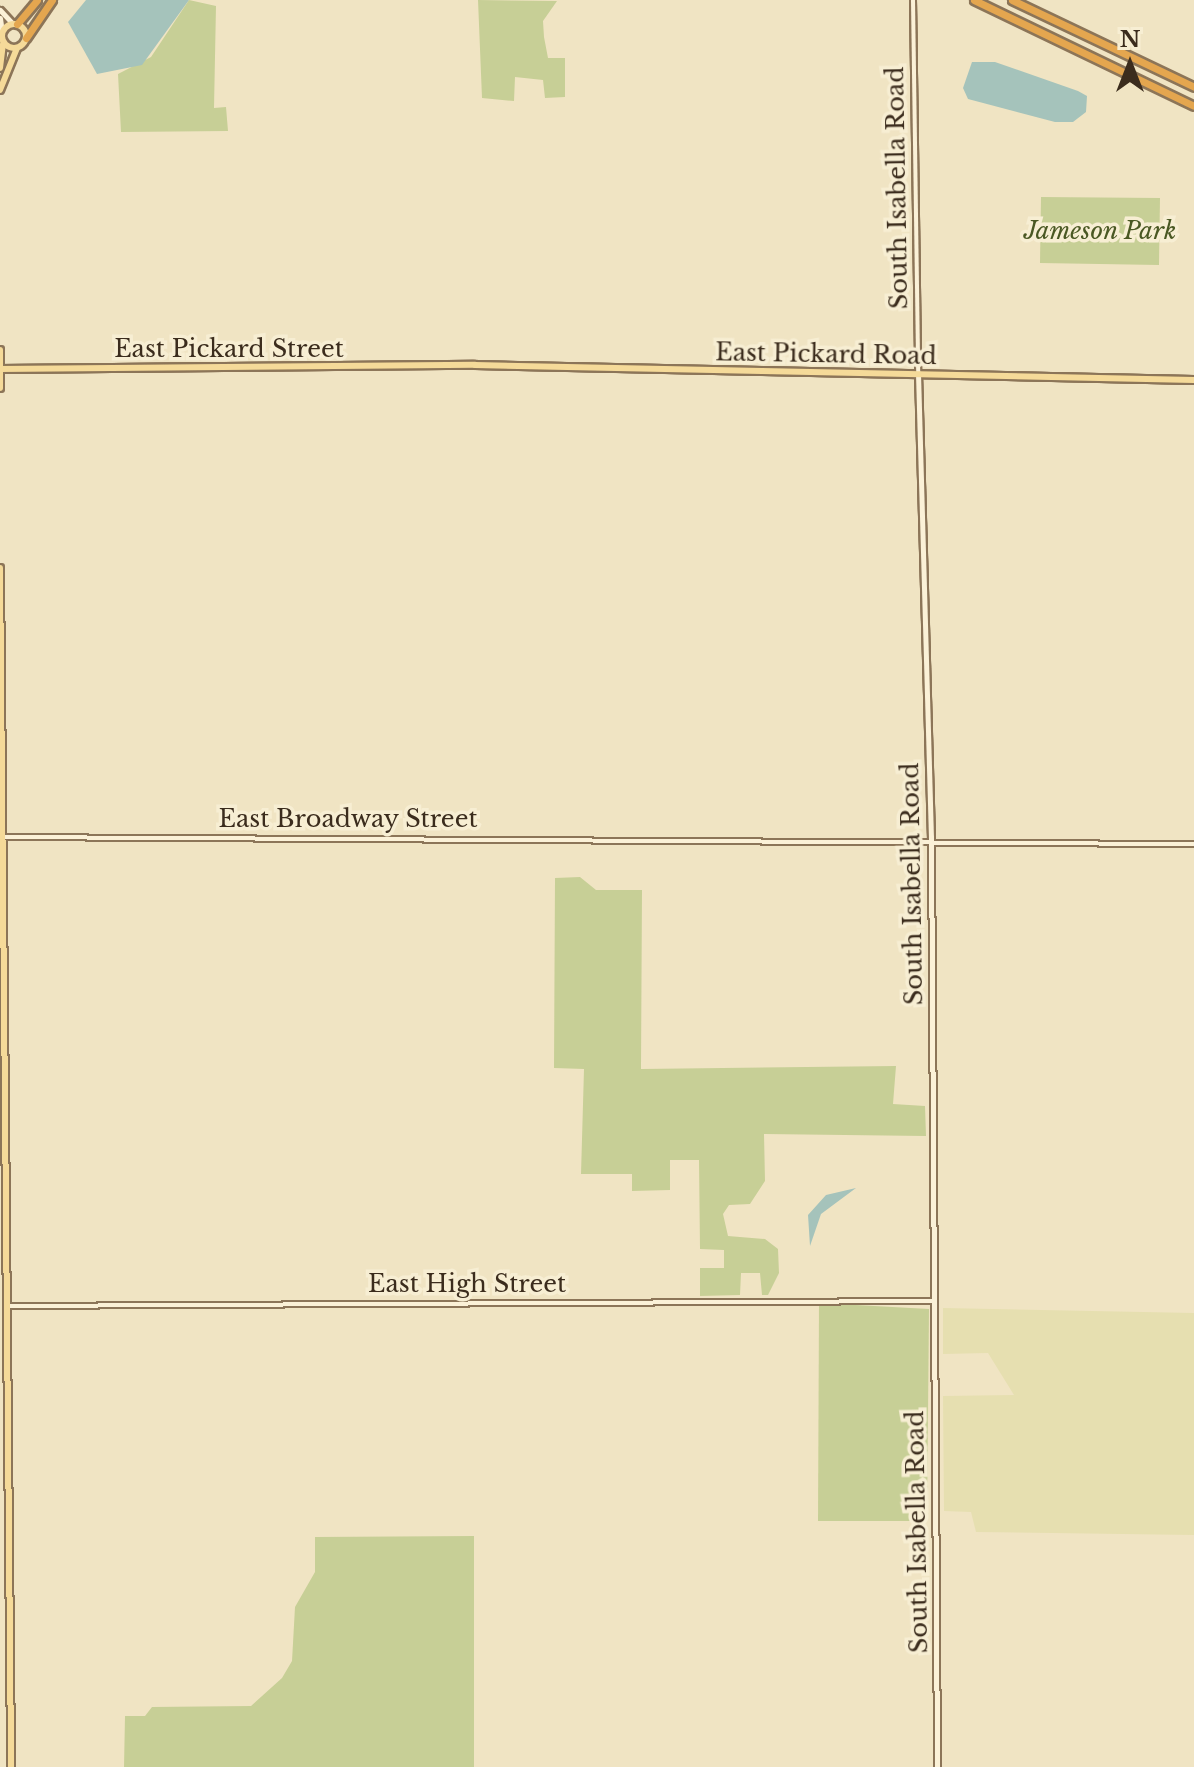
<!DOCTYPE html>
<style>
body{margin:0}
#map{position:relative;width:1194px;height:1767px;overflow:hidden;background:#f0e4c3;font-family:"Libre Baskerville",serif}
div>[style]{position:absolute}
.farmland>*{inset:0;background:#e6dfb0}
.green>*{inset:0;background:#c7cf96}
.water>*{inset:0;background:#a5c3bb}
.roads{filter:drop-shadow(2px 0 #8c7558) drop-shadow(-2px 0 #8c7558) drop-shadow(0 2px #8c7558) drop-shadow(0 -2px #8c7558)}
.tertiary>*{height:4px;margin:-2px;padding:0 2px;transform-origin:2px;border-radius:2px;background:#fbf1d7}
.secondary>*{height:5px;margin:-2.5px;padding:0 2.5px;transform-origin:2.5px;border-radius:2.5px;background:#fbf1d7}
.primary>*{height:6px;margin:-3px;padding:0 3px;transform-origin:3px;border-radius:3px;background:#f5da99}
.primary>.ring{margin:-3px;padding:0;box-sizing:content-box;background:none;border:6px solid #f5da99;border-radius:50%}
.motorway>*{height:7px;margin:-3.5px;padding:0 3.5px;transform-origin:3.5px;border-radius:3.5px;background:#e4a64f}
span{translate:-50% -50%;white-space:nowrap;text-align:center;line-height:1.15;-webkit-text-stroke:7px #f7eed3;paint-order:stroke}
.street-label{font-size:24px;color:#3b2c1d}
.park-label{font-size:24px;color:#4a5823;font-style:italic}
.north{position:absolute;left:1090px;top:24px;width:80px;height:80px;-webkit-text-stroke:6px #f7eed3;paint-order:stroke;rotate:0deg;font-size:22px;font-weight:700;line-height:32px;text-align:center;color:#3b2c1d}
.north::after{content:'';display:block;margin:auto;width:28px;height:36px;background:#3b2c1d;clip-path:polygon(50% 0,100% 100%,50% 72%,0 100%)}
</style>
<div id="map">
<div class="farmland">
<i style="clip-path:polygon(943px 1308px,1194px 1313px,1194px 1535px,976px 1532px,971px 1512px,944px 1511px,943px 1396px,1014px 1395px,988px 1353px,943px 1354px)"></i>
</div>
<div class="green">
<i style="clip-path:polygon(189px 0,216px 6px,214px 108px,226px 107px,228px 131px,121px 132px,118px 74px,151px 57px)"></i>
<i style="clip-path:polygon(478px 0,557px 1px,543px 21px,544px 37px,548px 58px,565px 58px,565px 97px,545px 98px,543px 80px,515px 77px,514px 101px,482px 98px)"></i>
<i style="clip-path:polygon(1041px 197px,1160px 198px,1159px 265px,1040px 263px)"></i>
<i style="clip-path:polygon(580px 877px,596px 890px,642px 890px,641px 1069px,896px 1066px,893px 1104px,925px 1106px,926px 1136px,764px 1134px,765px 1181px,750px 1204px,729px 1205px,723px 1214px,728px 1236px,765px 1239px,778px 1249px,779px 1273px,768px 1295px,762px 1295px,760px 1273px,741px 1273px,740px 1295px,700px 1296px,700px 1268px,724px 1268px,724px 1250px,700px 1249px,699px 1160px,670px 1160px,670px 1190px,632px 1191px,632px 1174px,581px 1174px,584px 1069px,554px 1068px,555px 878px)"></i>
<i style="clip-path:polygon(819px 1303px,929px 1309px,927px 1521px,818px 1521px)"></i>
<i style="clip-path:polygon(474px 1536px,474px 1767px,124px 1767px,125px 1716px,145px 1716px,152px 1707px,251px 1706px,282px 1678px,292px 1661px,295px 1607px,315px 1572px,315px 1537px)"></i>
</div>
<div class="water">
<i style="clip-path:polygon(86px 0,189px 0,142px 65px,97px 74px,68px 22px)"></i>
<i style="clip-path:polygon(972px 62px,995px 62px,1078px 91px,1087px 96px,1086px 112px,1073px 122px,1055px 122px,968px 99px,963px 88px)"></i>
<i style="clip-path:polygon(856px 1188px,821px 1214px,810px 1246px,808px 1215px,826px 1195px)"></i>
</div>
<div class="roads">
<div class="tertiary">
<i style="left:913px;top:0;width:373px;rotate:89.2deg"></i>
<i style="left:2px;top:837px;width:1192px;rotate:0.34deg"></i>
<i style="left:8px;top:1306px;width:925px;rotate:-0.31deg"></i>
</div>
<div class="secondary">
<i style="left:0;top:10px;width:19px;rotate:47deg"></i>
<i style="left:0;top:18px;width:14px;rotate:82deg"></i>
<i style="left:918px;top:373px;width:464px;rotate:88.4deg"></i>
<i style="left:931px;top:837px;width:930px;rotate:89.63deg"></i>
</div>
<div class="primary">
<i class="ring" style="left:2px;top:24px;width:18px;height:18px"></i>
<i style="left:0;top:68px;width:24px;rotate:-83deg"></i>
<i style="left:0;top:90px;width:45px;rotate:-68deg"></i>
<i style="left:0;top:350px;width:38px;rotate:90deg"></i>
<i style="left:0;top:369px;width:475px;rotate:-0.5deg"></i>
<i style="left:475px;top:365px;width:719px;rotate:1.2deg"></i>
<i style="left:0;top:568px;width:1199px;rotate:89.47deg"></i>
</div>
<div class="motorway">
<i style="left:974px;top:0;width:244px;rotate:25.7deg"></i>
<i style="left:1012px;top:0;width:202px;rotate:25.5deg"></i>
<i style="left:17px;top:24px;width:31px;rotate:-50deg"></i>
<i style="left:26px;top:38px;width:46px;rotate:-55.6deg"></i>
</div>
</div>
<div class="street-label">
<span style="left:897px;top:188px;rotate:-91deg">South Isabella Road</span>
<span style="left:229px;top:349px">East Pickard Street</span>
<span style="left:826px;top:354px;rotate:1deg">East Pickard Road</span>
<span style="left:348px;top:819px">East Broadway Street</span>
<span style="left:912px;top:884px;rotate:-91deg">South Isabella Road</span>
<span style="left:467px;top:1284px">East High Street</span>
<span style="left:917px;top:1532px;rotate:-91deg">South Isabella Road</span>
</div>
<div class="park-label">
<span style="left:1100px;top:231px">Jameson Park</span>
</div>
<div class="north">N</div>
</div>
